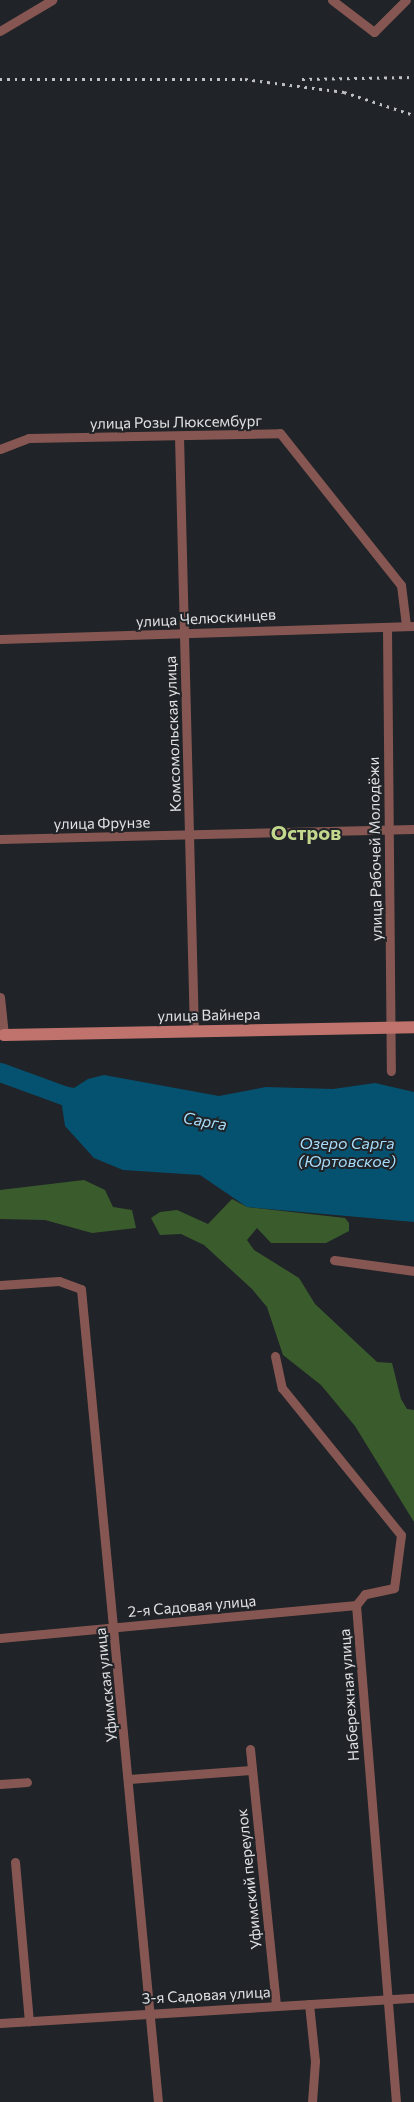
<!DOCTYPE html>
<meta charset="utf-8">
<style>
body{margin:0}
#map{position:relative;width:414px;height:2102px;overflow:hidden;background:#202327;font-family:Commissioner,sans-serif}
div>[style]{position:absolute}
.forest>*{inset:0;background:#3a5c2d}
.water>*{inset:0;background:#055270}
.river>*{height:19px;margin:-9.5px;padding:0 9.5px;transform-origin:9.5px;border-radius:9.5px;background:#055270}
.street>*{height:9px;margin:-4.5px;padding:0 4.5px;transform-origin:4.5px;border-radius:4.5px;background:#865752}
.secondary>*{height:12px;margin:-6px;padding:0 6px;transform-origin:6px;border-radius:6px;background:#bf736c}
.rail>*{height:3px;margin-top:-1.5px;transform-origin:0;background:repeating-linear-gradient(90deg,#bebfc3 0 2.5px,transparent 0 7.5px)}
span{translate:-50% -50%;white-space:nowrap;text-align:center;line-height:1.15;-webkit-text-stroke:4px #202327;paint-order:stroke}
.street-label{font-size:15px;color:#e0e1e4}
.water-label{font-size:16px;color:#a7dcf9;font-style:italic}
.district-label{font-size:20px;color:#c3d78d;font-weight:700}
</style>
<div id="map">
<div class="forest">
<i style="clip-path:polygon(84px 1180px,105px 1190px,113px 1207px,132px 1210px,136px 1228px,92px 1233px,45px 1220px,0 1219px,0 1190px)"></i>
<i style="clip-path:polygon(232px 1199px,247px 1207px,345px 1218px,349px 1223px,349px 1231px,326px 1243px,271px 1243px,257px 1228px,247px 1240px,254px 1250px,299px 1278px,315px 1304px,377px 1362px,392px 1363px,401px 1399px,407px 1409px,414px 1410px,414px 1522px,355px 1426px,321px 1385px,283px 1355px,267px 1307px,252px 1289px,204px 1245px,181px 1234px,160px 1235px,151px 1218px,160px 1212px,177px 1210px,208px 1224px)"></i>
</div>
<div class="water">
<i style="clip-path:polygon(104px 1075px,219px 1096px,266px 1087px,333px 1089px,375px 1083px,414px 1092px,414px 1222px,247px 1207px,200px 1175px,123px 1170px,94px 1158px,65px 1126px,62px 1106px,63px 1095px,88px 1079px)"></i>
</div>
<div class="river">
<i style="left:0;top:1072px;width:67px;rotate:20.1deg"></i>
<i style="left:63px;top:1095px;width:26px;rotate:11deg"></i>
</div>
<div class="street">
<i style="left:332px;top:0;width:53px;rotate:37.3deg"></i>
<i style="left:374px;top:32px;width:45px;rotate:-45deg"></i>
<i style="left:0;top:31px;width:61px;rotate:-30.8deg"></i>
<i style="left:179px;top:436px;width:596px;rotate:88.56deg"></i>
<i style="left:0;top:449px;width:31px;rotate:-21deg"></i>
<i style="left:29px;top:438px;width:251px;rotate:-1.1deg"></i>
<i style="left:280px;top:433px;width:194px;rotate:51.5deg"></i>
<i style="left:401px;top:585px;width:40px;rotate:82.9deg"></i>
<i style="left:387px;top:627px;width:444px;rotate:89.5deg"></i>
<i style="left:0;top:639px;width:414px;rotate:-1.8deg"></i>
<i style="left:0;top:839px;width:414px;rotate:-1.4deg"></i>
<i style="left:0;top:997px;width:38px;rotate:84deg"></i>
<i style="left:334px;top:1260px;width:81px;rotate:7.8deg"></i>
<i style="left:0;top:1285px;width:59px;rotate:-3.9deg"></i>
<i style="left:59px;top:1281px;width:23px;rotate:20deg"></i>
<i style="left:81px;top:1289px;width:817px;rotate:84.59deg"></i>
<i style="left:275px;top:1356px;width:33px;rotate:78deg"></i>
<i style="left:282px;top:1388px;width:189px;rotate:51deg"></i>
<i style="left:401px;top:1535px;width:53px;rotate:97.5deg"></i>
<i style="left:394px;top:1588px;width:30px;rotate:168deg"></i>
<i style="left:365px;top:1594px;width:14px;rotate:129deg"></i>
<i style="left:356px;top:1605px;width:499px;rotate:85.4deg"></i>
<i style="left:0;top:1638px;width:358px;rotate:-5.3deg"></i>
<i style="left:250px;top:1749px;width:258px;rotate:84.2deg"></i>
<i style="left:129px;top:1779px;width:122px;rotate:-4.2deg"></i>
<i style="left:0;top:1784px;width:27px;rotate:-4deg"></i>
<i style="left:15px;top:1862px;width:160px;rotate:85deg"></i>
<i style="left:309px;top:2004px;width:57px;rotate:84deg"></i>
<i style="left:315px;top:2061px;width:41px;rotate:94.2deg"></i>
<i style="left:0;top:2023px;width:415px;rotate:-3.5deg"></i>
</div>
<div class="secondary">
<i style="left:4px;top:1035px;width:410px;rotate:-1.1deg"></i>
</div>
<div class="rail">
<i style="left:0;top:79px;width:245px"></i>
<i style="left:245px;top:79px;width:100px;rotate:7.5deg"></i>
<i style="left:344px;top:92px;width:74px;rotate:18.2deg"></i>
<i style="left:302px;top:79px;width:112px;rotate:-1deg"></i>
</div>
<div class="street-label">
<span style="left:176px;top:422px;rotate:-1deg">улица Розы Люксембург</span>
<span style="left:206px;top:618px;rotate:-3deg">улица Челюскинцев</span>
<span style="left:173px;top:734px;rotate:-92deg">Комсомольская улица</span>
<span style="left:102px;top:823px;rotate:-1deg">улица Фрунзе</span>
<span style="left:375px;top:849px;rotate:-91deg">улица Рабочей Молодёжи</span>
<span style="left:209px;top:1015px;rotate:-1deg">улица Вайнера</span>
<span style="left:192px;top:1606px;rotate:-5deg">2-я Садовая улица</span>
<span style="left:106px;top:1685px;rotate:-96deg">Уфимская улица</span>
<span style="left:349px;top:1695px;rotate:-94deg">Набережная улица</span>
<span style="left:249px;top:1879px;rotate:-96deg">Уфимский переулок</span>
<span style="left:206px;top:1995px;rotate:-3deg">3-я Садовая улица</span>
</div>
<div class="water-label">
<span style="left:205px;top:1121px;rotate:10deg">Сарга</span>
<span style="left:347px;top:1152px">Озеро Сарга<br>(Юртовское)</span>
</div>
<div class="district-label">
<span style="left:306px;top:832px">Остров</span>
</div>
</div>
